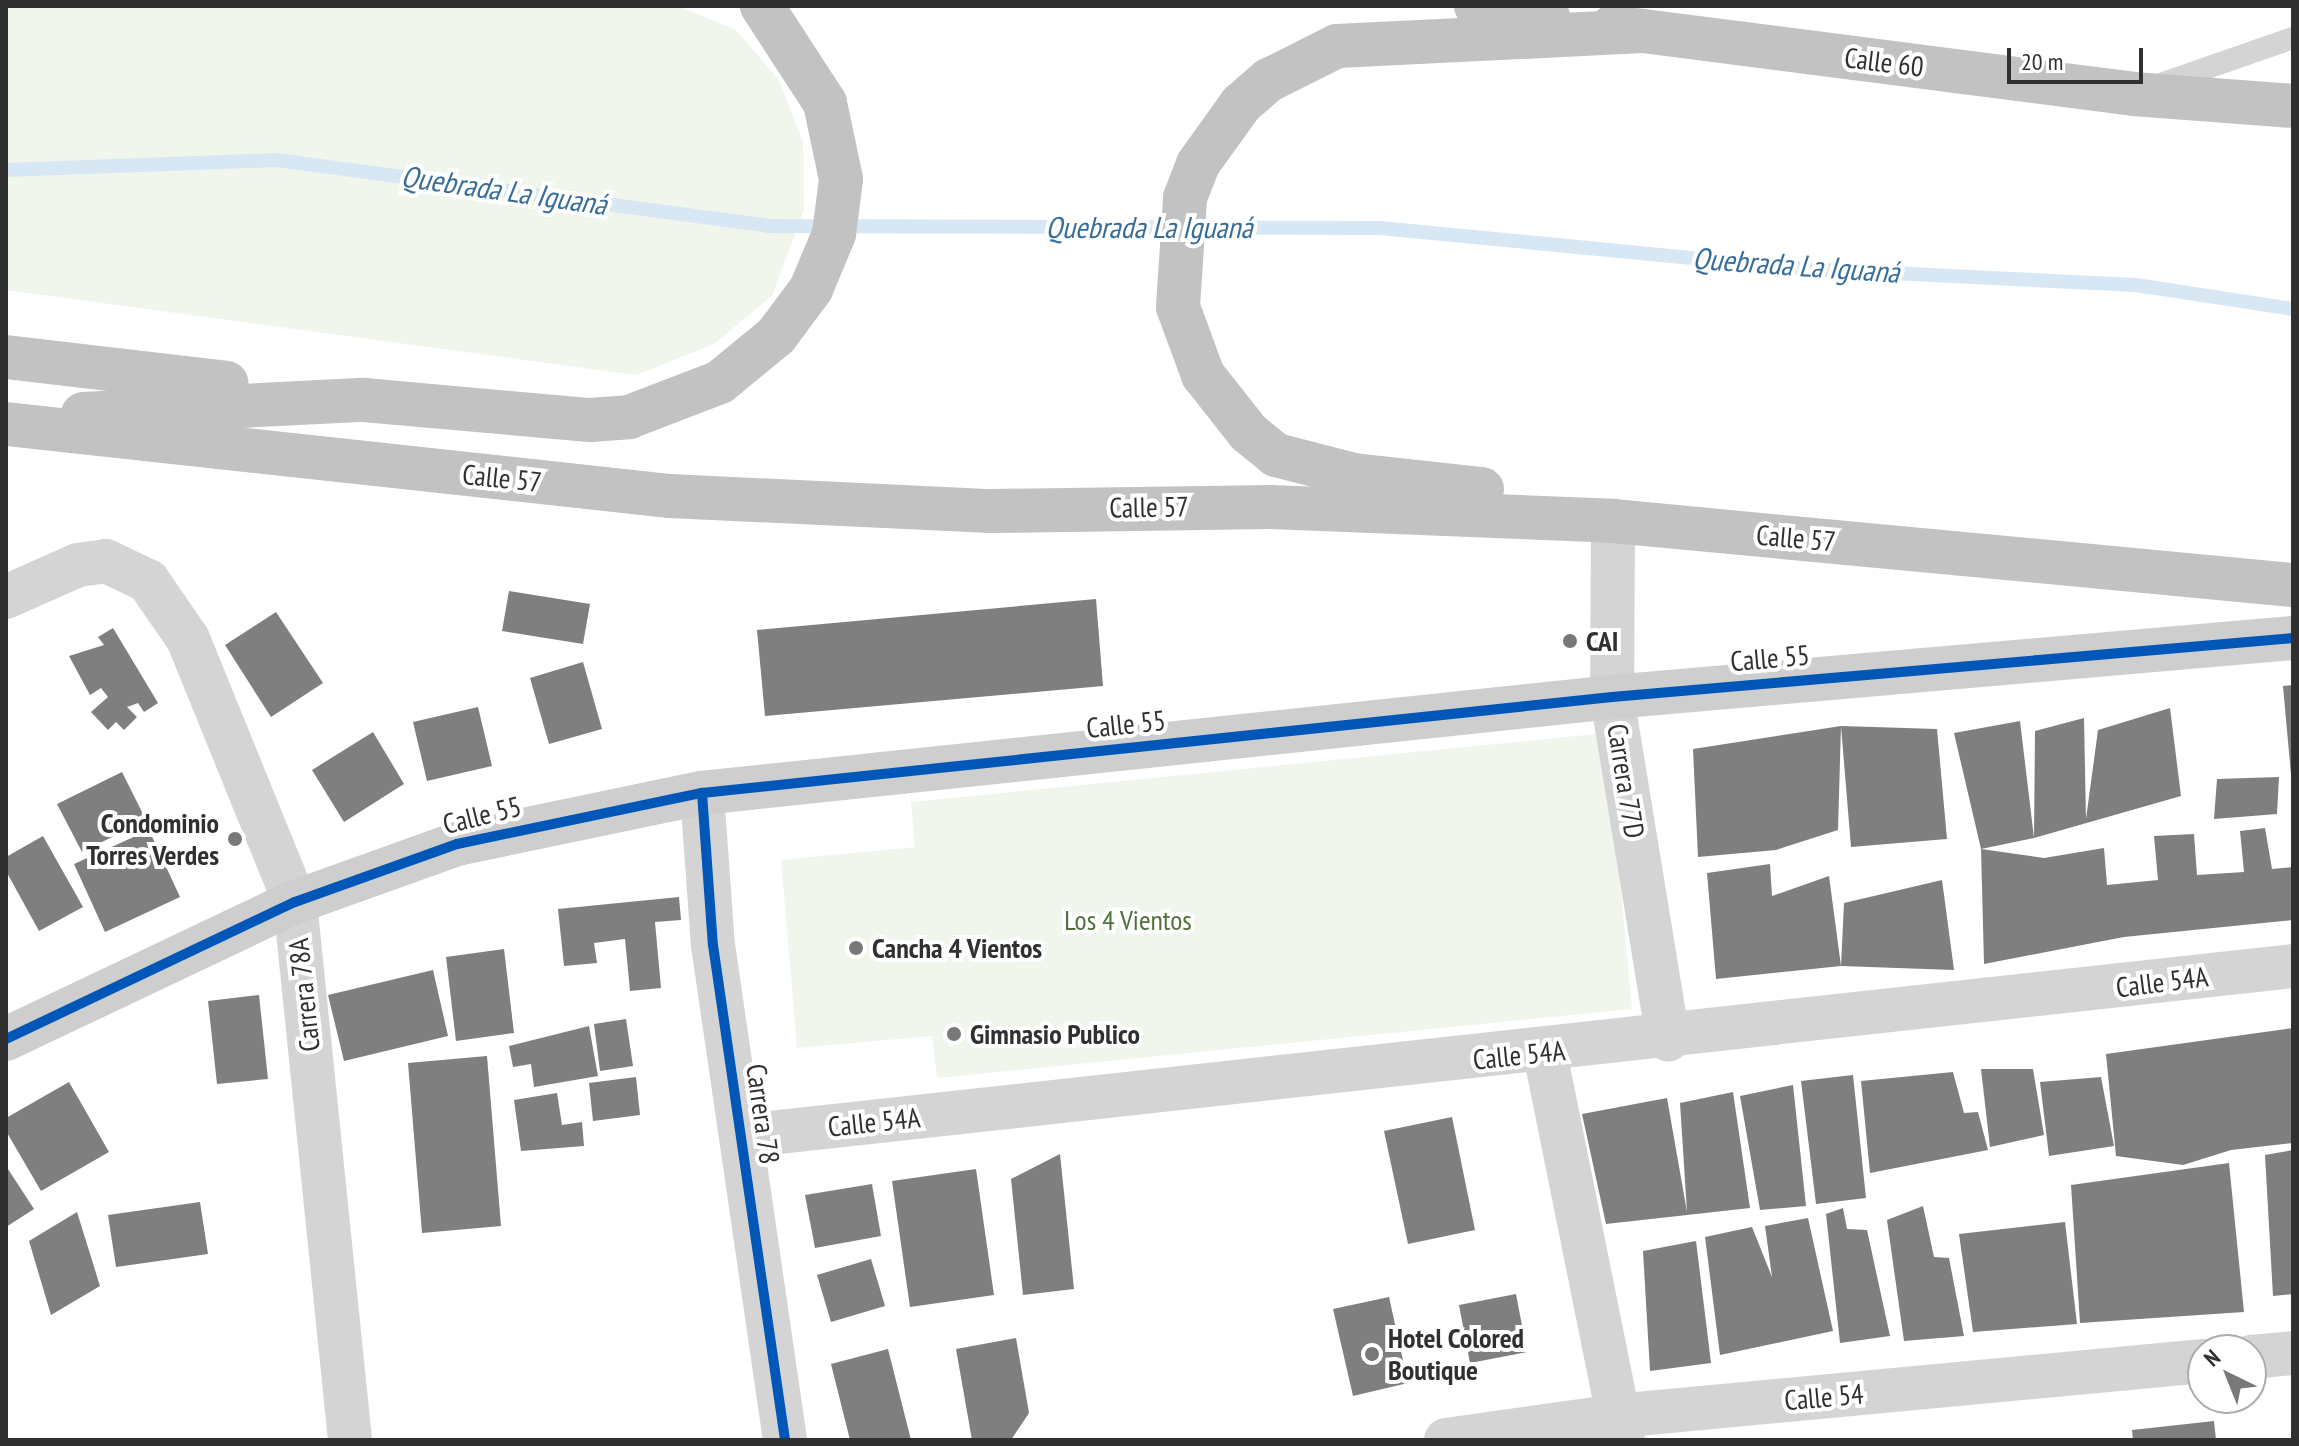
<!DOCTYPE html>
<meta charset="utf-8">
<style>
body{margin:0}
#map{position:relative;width:2299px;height:1446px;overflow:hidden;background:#fff;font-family:"PT Sans Narrow",sans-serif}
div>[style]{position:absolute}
.green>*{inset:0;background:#f1f6ec}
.stream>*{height:14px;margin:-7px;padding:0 7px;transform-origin:7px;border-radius:7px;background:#d8e7f4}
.building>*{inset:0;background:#7f7f7f}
.lane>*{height:22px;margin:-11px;padding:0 11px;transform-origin:11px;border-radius:11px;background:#d4d4d4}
.street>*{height:44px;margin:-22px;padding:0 22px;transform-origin:22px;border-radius:22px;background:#d4d4d4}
.secondary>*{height:44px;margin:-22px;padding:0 22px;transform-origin:22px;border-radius:22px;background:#cecece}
.highway>*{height:44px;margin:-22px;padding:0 22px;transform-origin:22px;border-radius:22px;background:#c2c2c2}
.cycleway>*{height:10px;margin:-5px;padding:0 5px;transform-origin:5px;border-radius:5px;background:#0057b8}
.dots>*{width:22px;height:22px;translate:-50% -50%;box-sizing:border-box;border:4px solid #fff;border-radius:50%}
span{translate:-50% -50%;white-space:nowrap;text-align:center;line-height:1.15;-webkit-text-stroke:8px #fff;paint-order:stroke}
.street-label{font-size:28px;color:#303030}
.poi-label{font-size:28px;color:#303030;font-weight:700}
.left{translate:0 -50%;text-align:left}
.right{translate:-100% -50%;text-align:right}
.park-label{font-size:28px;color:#4f7139}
.water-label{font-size:30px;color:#366d9b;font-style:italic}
.frame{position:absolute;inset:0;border:8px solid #303030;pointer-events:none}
.north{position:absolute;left:2187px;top:1334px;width:80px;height:80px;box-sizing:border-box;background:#fff;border:2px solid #acacac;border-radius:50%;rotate:317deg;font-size:22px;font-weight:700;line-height:32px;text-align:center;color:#303030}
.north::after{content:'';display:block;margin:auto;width:28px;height:36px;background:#787878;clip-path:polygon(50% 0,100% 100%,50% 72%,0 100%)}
.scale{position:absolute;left:2007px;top:48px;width:136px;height:36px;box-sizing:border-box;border:4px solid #303030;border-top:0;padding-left:10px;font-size:24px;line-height:28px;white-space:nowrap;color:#303030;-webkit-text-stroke:6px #fff;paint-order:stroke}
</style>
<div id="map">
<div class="green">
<i style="clip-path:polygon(6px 6px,678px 6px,736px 30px,779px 80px,803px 142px,804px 210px,772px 296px,714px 344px,636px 375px,6px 290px)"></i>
<i style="clip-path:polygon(1606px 733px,1632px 1009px,937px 1078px,932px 1036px,797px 1048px,781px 860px,915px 847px,911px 802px)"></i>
</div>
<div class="stream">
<i style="left:6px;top:170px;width:270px;rotate:-2.1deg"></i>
<i style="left:276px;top:160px;width:496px;rotate:7.6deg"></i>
<i style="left:768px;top:226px;width:612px;rotate:0.19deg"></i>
<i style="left:1380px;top:228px;width:430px;rotate:5.5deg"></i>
<i style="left:1808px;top:269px;width:328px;rotate:2.8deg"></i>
<i style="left:2136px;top:285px;width:159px;rotate:8.7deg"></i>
</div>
<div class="building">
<i style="clip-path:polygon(509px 591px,590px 604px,583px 644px,502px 631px)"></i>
<i style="clip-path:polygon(1096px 599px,1103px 686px,765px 716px,757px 630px)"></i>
<i style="clip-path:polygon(276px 612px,323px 683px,271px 717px,225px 645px)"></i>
<i style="clip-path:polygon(113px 628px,158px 703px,144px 712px,138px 703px,127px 707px,137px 717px,124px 730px,116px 722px,108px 730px,91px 712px,108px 697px,101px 688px,90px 695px,69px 656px,104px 645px,98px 637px)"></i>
<i style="clip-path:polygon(583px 662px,602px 729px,549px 744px,530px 678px)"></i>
<i style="clip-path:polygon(2293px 685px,2293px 797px,2283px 686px)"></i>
<i style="clip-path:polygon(478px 707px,492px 766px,427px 781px,413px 722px)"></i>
<i style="clip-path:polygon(2170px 708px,2181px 796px,2034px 838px,1981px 849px,2044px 858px,2104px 848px,2107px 885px,2158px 880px,2154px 836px,2194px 834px,2197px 875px,2244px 872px,2240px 831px,2265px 828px,2272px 869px,2293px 867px,2293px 920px,2124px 937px,1984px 964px,1981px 849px,1954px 733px,2020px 721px,2034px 838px,2035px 731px,2084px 718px,2086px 819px,2098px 730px)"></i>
<i style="clip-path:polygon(1841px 726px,1838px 830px,1776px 850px,1698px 857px,1693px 749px)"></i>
<i style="clip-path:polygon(1841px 726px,1937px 729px,1947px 839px,1851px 847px)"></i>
<i style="clip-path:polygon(373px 732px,404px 784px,344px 822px,312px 770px)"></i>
<i style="clip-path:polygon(122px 772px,146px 820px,82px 852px,57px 804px)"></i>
<i style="clip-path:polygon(2279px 777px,2277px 814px,2214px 819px,2217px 779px)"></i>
<i style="clip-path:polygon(149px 830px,180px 897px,105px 932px,74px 864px)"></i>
<i style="clip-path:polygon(43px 836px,83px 907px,39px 931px,6px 871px,6px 857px)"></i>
<i style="clip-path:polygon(1770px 864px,1772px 896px,1829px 876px,1841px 966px,1716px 979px,1707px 873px)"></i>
<i style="clip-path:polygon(1942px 880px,1954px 970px,1841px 966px,1844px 903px)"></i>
<i style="clip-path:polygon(679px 897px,681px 920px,655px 922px,661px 988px,630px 991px,625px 939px,594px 943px,597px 963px,564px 966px,558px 909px)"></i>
<i style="clip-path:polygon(504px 949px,514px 1033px,456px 1041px,446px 957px)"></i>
<i style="clip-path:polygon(433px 970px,448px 1036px,344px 1061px,328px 995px)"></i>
<i style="clip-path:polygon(259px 995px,268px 1079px,217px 1084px,208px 1001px)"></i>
<i style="clip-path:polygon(626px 1019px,633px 1066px,600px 1071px,594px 1024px)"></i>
<i style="clip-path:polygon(589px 1026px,598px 1076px,534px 1087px,531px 1064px,513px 1067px,509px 1046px)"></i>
<i style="clip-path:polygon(2293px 1028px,2293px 1143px,2231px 1150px,2183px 1165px,2116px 1156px,2106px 1054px)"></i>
<i style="clip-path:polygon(487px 1056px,501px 1226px,422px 1233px,408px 1063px)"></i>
<i style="clip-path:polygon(1981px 1069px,2033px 1069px,2044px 1135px,1990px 1147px)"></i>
<i style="clip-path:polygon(1953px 1072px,1964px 1113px,1978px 1112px,1988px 1150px,1870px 1173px,1861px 1081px)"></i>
<i style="clip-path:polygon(1853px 1075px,1866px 1198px,1816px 1204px,1801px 1081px)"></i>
<i style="clip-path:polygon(636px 1077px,640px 1115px,593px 1121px,589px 1083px)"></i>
<i style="clip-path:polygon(2101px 1077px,2114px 1146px,2049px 1156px,2040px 1082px)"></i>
<i style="clip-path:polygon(69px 1082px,109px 1152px,41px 1191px,6px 1131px,6px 1118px)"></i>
<i style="clip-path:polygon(1793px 1085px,1806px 1206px,1760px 1210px,1740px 1096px)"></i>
<i style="clip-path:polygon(1733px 1092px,1750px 1208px,1606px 1224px,1582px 1114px,1667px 1098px,1687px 1212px,1680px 1103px)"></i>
<i style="clip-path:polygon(557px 1093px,562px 1125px,582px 1122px,584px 1146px,521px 1151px,514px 1100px)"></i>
<i style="clip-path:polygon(1452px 1117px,1475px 1230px,1408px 1244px,1384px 1131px)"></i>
<i style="clip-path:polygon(2293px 1150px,2293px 1294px,2273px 1296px,2265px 1155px)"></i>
<i style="clip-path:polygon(1060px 1154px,1074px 1289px,1023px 1295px,1011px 1179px)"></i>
<i style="clip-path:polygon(2229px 1163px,2244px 1312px,2080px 1323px,2071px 1185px)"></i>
<i style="clip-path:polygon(6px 1166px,34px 1209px,6px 1227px)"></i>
<i style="clip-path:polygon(976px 1169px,994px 1295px,910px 1307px,892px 1181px)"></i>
<i style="clip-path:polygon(872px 1184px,881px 1236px,815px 1248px,805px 1195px)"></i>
<i style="clip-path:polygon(200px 1202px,208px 1254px,116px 1267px,108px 1215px)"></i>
<i style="clip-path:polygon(1923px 1206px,1934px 1257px,1949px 1258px,1964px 1336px,1904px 1341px,1887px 1220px)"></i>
<i style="clip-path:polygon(1843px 1208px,1847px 1229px,1867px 1230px,1890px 1336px,1840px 1343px,1826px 1214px)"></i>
<i style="clip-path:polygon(77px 1212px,100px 1286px,51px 1315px,29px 1241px)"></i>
<i style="clip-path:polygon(1808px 1218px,1833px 1331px,1720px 1355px,1705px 1237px,1752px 1227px,1772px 1277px,1765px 1226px)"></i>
<i style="clip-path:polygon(2065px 1222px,2077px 1324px,1973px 1332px,1959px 1234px)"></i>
<i style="clip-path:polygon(1696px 1241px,1711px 1363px,1650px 1371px,1643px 1251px)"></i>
<i style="clip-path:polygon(871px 1259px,885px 1306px,831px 1322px,817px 1275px)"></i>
<i style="clip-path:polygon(1516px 1294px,1527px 1352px,1470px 1363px,1459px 1305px)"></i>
<i style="clip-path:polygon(1389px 1297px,1408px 1383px,1353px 1396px,1333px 1309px)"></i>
<i style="clip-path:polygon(1016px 1338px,1029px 1413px,1011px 1440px,972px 1440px,956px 1349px)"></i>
<i style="clip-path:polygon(888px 1349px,911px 1440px,850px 1440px,831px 1364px)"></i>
<i style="clip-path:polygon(2214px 1421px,2216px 1440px,2133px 1440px,2132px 1430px)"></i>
</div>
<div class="lane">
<i style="left:2158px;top:85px;width:143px;rotate:-19.2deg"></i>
</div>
<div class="street">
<i style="left:1613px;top:521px;width:176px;rotate:90.3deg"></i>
<i style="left:1612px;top:697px;width:347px;rotate:80.7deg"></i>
<i style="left:6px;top:597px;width:79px;rotate:-24deg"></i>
<i style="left:78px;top:565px;width:28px;rotate:-8deg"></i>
<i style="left:106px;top:561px;width:47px;rotate:25.5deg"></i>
<i style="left:148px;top:581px;width:70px;rotate:55.4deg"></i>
<i style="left:188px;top:639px;width:284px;rotate:67.9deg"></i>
<i style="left:295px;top:902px;width:541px;rotate:84.16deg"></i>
<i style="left:702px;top:793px;width:152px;rotate:85.9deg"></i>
<i style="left:713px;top:945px;width:500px;rotate:81.72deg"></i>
<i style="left:1545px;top:1053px;width:395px;rotate:78.6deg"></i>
<i style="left:743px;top:1136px;width:1559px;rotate:-6.26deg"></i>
<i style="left:2251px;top:1357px;width:42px;rotate:-5.4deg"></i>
<i style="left:1446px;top:1440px;width:172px;rotate:-8deg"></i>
<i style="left:1616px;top:1416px;width:590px;rotate:-5.35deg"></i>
</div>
<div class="secondary">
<i style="left:6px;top:1039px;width:320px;rotate:-25.4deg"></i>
<i style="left:295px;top:902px;width:172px;rotate:-19.7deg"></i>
<i style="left:457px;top:844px;width:250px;rotate:-11.8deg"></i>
<i style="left:702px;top:793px;width:915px;rotate:-6.02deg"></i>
<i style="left:1612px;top:697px;width:684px;rotate:-4.95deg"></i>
</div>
<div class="highway">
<i style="left:1476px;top:6px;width:73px;rotate:8.7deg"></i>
<i style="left:1612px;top:27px;width:526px;rotate:7.31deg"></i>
<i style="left:2134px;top:94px;width:159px;rotate:4.3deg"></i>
<i style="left:6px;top:357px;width:222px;rotate:6.7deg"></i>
<i style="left:83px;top:414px;width:281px;rotate:-2.9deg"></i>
<i style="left:364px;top:400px;width:227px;rotate:5.1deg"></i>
<i style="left:590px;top:420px;width:39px;rotate:-4deg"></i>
<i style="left:629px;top:417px;width:97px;rotate:-21deg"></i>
<i style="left:720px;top:382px;width:72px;rotate:-39.4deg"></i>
<i style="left:776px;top:336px;width:59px;rotate:-53.3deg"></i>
<i style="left:811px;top:289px;width:60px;rotate:-67.3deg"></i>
<i style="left:834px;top:234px;width:55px;rotate:-82.7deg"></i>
<i style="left:841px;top:179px;width:78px;rotate:-101.9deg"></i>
<i style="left:825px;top:103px;width:116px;rotate:-123deg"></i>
<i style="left:6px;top:424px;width:668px;rotate:6.19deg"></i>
<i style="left:670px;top:496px;width:321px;rotate:2.7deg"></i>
<i style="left:991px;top:511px;width:280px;rotate:-0.8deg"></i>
<i style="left:1271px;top:507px;width:342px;rotate:2.3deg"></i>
<i style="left:1613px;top:521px;width:683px;rotate:5.38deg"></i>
<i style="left:1482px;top:489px;width:129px;rotate:-173.8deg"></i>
<i style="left:1354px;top:475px;width:81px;rotate:-165.6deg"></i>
<i style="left:1276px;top:455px;width:36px;rotate:-141deg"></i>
<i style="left:1248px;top:432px;width:73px;rotate:-128.3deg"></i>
<i style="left:1203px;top:375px;width:72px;rotate:-110.2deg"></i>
<i style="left:1178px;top:307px;width:109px;rotate:-86.3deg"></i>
<i style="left:1185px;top:198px;width:36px;rotate:-69deg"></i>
<i style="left:1198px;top:164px;width:74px;rotate:-54.4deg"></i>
<i style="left:1241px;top:104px;width:37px;rotate:-41deg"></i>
<i style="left:1269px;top:80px;width:76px;rotate:-26.6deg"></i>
<i style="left:1337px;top:46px;width:305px;rotate:-2.8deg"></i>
</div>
<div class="cycleway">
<i style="left:702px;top:793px;width:152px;rotate:85.9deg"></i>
<i style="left:713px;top:945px;width:500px;rotate:81.72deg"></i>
<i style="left:6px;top:1039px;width:320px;rotate:-25.4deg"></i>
<i style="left:295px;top:902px;width:172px;rotate:-19.7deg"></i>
<i style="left:457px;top:844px;width:250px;rotate:-11.8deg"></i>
<i style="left:702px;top:793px;width:915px;rotate:-6.02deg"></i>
<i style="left:1612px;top:697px;width:684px;rotate:-4.95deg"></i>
</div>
<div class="dots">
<i style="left:1570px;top:641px;background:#787878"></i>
<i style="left:235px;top:839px;background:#787878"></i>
<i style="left:856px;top:948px;background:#787878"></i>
<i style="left:954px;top:1034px;background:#787878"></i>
<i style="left:1372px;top:1354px;background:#787878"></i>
</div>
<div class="street-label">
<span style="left:1884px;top:62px;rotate:7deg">Calle 60</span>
<span style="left:502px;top:478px;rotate:6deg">Calle 57</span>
<span style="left:1149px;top:507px;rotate:-1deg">Calle 57</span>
<span style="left:1796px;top:538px;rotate:5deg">Calle 57</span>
<span style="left:1770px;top:658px;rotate:-5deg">Calle 55</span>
<span style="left:1126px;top:724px;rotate:-6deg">Calle 55</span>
<span style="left:1626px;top:781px;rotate:81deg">Carrera 77D</span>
<span style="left:482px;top:815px;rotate:-14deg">Calle 55</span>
<span style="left:2162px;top:982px;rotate:-7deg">Calle 54A</span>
<span style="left:304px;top:995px;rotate:-96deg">Carrera 78A</span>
<span style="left:1519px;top:1055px;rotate:-6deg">Calle 54A</span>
<span style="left:763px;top:1114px;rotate:82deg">Carrera 78</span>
<span style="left:874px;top:1122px;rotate:-6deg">Calle 54A</span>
<span style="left:1824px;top:1397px;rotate:-5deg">Calle 54</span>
</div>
<div class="poi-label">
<span class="left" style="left:1586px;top:641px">CAI</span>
<span class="right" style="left:219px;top:839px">Condominio<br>Torres Verdes</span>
<span class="left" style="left:872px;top:948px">Cancha 4 Vientos</span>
<span class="left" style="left:970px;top:1034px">Gimnasio Publico</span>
<span class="left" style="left:1388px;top:1354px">Hotel Colored<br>Boutique</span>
</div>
<div class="park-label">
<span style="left:1128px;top:920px">Los 4 Vientos</span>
</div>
<div class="water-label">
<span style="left:504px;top:190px;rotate:8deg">Quebrada La Iguaná</span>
<span style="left:1149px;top:227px">Quebrada La Iguaná</span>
<span style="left:1796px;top:265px;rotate:4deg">Quebrada La Iguaná</span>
</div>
<div class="frame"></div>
<div class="north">N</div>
<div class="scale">20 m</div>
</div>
